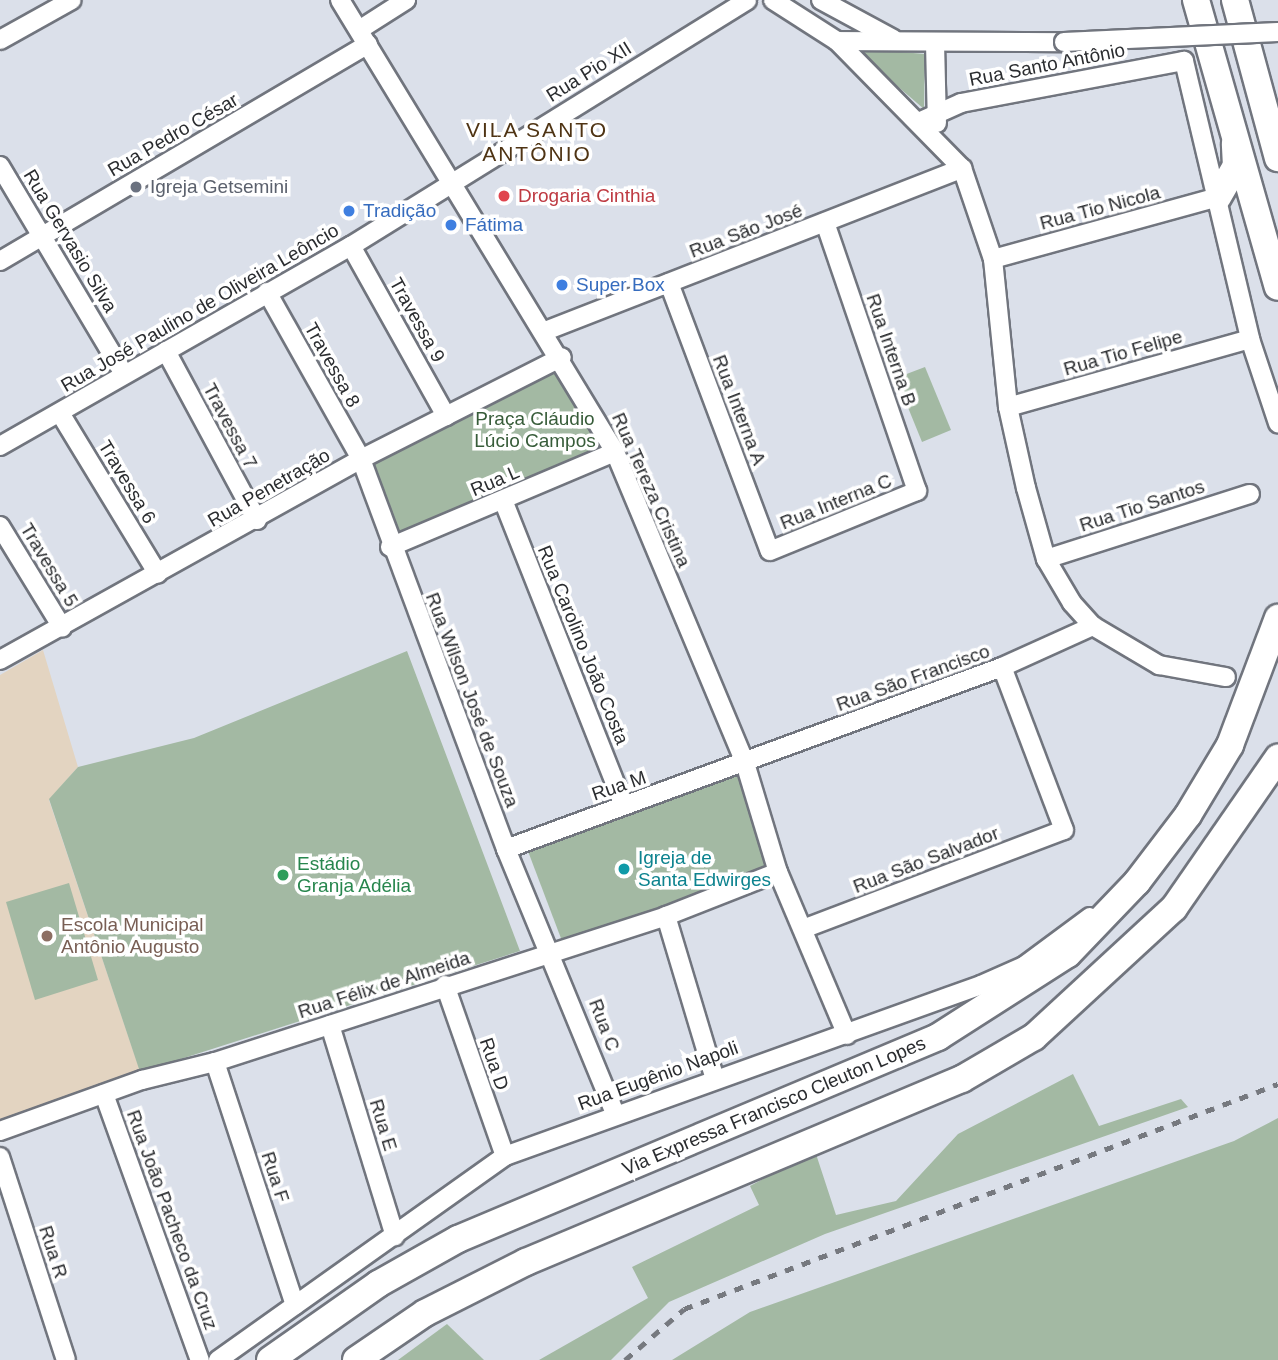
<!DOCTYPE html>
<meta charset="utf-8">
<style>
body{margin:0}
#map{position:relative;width:1278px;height:1360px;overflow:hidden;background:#dbe0ea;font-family:Arial,sans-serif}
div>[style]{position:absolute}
.education>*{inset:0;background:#e3d4c1}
.green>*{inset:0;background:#a3b9a3}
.roads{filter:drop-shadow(2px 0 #71757e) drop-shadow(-2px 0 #71757e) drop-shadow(0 2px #71757e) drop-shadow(0 -2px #71757e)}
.minor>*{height:18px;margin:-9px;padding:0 9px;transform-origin:9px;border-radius:9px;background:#fff}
.highway>*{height:26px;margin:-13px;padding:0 13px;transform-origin:13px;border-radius:13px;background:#fff}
.rail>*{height:5px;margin-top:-2.5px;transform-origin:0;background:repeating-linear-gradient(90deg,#76797f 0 9px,transparent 0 18px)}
.bridges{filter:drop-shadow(2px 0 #71757e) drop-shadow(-2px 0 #71757e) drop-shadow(0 2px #71757e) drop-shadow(0 -2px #71757e)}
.minor-bridge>*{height:18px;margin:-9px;padding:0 9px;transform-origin:9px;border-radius:9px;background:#fff}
.dots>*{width:19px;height:19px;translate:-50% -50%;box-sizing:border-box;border:4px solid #fff;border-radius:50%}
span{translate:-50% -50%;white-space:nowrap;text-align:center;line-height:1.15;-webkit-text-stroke:7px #fff;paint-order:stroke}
.street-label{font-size:19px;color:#2b2d30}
.worship-label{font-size:19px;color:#5b616d}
.left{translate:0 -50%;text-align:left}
.health-label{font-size:19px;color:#be3a42}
.shop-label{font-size:19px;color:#366cbe}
.park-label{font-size:19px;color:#375c39}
.culture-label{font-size:19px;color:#0d838f}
.leisure-label{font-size:19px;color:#27864d}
.education-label{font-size:19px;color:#785e54}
.neighbourhood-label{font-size:21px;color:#4f3414;letter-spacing:2px}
</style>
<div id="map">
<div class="education">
<i style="clip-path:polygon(43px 650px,78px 767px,49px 800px,141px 1074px,0 1119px,0 675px)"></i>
</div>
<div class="green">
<i style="clip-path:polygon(853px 48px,925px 54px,924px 109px)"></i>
<i style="clip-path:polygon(925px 367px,951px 430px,922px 442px,896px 378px)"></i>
<i style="clip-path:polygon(556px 368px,604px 452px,399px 538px,369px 464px)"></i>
<i style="clip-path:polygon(407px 651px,520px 951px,140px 1072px,49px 799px,78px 767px,194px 738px)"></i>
<i style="clip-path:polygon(749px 772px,777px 853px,763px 874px,562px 941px,526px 846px)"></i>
<i style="clip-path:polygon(69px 883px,98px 980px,35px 1000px,6px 902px)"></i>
<i style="clip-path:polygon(1073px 1074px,1099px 1126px,1181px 1099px,1188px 1107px,825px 1234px,669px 1302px,611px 1360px,539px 1360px,648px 1298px,632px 1267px,759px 1205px,750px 1186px,815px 1151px,836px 1215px,896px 1201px,958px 1134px)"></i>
<i style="clip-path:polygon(1278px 1118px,1278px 1360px,672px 1360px,750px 1312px,1234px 1141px)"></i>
<i style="clip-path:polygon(447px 1324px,484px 1360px,398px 1360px)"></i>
</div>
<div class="roads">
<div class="minor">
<i style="left:340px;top:0;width:529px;rotate:58.68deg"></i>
<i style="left:615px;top:452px;width:337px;rotate:67.3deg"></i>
<i style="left:745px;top:763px;width:114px;rotate:73.2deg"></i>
<i style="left:778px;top:872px;width:177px;rotate:67.1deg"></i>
<i style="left:773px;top:0;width:76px;rotate:32.6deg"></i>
<i style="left:837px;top:41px;width:178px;rotate:45.5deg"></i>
<i style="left:962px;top:168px;width:96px;rotate:71.2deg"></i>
<i style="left:993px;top:259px;width:149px;rotate:84.2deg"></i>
<i style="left:1008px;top:407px;width:83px;rotate:77.5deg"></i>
<i style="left:1026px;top:488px;width:74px;rotate:74.3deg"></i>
<i style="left:1046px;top:559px;width:51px;rotate:59.4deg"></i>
<i style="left:1072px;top:603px;width:31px;rotate:48deg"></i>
<i style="left:1093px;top:626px;width:77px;rotate:30.6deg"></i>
<i style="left:1159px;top:665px;width:68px;rotate:10.2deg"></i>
<i style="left:821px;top:0;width:82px;rotate:28.4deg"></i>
<i style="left:359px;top:30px;width:56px;rotate:-32.6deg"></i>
<i style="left:0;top:40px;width:82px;rotate:-29.1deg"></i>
<i style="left:837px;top:41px;width:227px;rotate:0.3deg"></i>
<i style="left:935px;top:43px;width:80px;rotate:88.6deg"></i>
<i style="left:921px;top:121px;width:44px;rotate:-24.2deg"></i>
<i style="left:961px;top:103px;width:227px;rotate:-10.7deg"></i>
<i style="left:1184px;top:61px;width:286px;rotate:76.6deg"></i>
<i style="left:1250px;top:339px;width:89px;rotate:71.6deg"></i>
<i style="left:0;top:166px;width:242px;rotate:59.2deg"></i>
<i style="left:351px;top:246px;width:195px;rotate:60.8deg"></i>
<i style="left:993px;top:259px;width:233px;rotate:-15.4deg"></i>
<i style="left:0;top:261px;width:427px;rotate:-30.5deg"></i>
<i style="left:669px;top:283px;width:286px;rotate:69.4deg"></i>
<i style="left:770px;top:551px;width:159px;rotate:-22.2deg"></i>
<i style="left:917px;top:491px;width:284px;rotate:-108.9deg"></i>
<i style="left:267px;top:292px;width:192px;rotate:60.6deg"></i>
<i style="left:361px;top:459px;width:416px;rotate:69.6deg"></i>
<i style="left:506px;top:849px;width:286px;rotate:67.6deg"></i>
<i style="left:545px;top:331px;width:448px;rotate:-21.3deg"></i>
<i style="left:166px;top:351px;width:192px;rotate:61.7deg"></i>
<i style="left:1008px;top:407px;width:251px;rotate:-15.7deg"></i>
<i style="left:60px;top:413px;width:188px;rotate:58.7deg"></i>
<i style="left:0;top:446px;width:404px;rotate:-29.7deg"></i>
<i style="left:351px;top:246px;width:466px;rotate:-31.8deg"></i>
<i style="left:503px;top:500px;width:328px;rotate:68.4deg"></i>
<i style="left:0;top:526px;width:119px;rotate:58.5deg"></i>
<i style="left:390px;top:547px;width:244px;rotate:-22.9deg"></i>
<i style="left:1046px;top:559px;width:214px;rotate:-17.7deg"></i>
<i style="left:0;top:660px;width:413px;rotate:-29.1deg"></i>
<i style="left:361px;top:459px;width:225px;rotate:-26.9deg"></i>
<i style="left:506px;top:849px;width:528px;rotate:-20.15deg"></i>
<i style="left:1002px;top:667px;width:100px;rotate:-24.3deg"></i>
<i style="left:666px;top:916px;width:167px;rotate:73.3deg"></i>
<i style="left:803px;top:929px;width:279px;rotate:-20.8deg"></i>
<i style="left:1064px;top:830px;width:174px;rotate:-110.8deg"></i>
<i style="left:445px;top:985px;width:181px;rotate:70.7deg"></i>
<i style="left:330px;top:1025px;width:221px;rotate:72.9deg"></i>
<i style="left:215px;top:1062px;width:256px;rotate:71.8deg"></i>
<i style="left:104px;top:1094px;width:283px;rotate:70.2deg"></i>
<i style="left:0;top:1131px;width:151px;rotate:-19.8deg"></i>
<i style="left:142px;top:1080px;width:75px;rotate:-13.9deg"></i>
<i style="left:215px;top:1062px;width:474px;rotate:-17.9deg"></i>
<i style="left:666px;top:916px;width:120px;rotate:-21.4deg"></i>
<i style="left:0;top:1157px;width:213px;rotate:72deg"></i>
<i style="left:218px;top:1360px;width:352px;rotate:-35.4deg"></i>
<i style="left:505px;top:1156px;width:506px;rotate:-19.76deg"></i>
<i style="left:981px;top:985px;width:47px;rotate:-23.8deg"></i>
<i style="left:1024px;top:966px;width:82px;rotate:-36.6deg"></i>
</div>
<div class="highway">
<i style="left:1196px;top:0;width:298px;rotate:74.1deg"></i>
<i style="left:1235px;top:0;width:164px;rotate:74.8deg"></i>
<i style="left:1218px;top:197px;width:36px;rotate:-60deg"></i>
<i style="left:1236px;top:166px;width:22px;rotate:-93deg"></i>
<i style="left:270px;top:1360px;width:132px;rotate:-35.1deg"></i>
<i style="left:378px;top:1284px;width:92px;rotate:-29.4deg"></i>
<i style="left:458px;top:1239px;width:521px;rotate:-22.82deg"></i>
<i style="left:938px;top:1037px;width:154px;rotate:-32.6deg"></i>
<i style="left:1068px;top:954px;width:100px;rotate:-46.2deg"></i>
<i style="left:1137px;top:882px;width:84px;rotate:-52.7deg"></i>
<i style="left:1188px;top:815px;width:82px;rotate:-59deg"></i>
<i style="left:1230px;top:745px;width:136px;rotate:-69.3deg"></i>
<i style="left:356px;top:1360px;width:83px;rotate:-34.3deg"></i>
<i style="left:425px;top:1313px;width:113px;rotate:-26.8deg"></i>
<i style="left:526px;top:1262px;width:473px;rotate:-22.8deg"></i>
<i style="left:962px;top:1079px;width:83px;rotate:-30.3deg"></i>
<i style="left:1034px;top:1037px;width:190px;rotate:-42.7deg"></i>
<i style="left:1174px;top:908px;width:183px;rotate:-55.3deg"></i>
</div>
</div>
<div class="rail">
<i style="left:625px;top:1360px;width:78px;rotate:-40.8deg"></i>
<i style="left:684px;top:1309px;width:635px;rotate:-20.75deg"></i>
</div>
<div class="bridges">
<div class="minor-bridge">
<i style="left:1064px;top:42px;width:214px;rotate:-2.7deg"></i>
</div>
</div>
<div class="dots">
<i style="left:136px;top:187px;background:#6b7280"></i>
<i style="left:504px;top:196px;background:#e0444e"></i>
<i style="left:349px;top:211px;background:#3f7fe0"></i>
<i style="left:451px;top:225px;background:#3f7fe0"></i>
<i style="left:562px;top:285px;background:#3f7fe0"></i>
<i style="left:624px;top:869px;background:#0f9aa8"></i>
<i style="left:283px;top:875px;background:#2e9e5b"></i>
<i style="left:47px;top:936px;background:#8d6e63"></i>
</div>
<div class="street-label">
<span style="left:1047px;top:65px;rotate:-11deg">Rua Santo Antônio</span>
<span style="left:589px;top:72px;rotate:-32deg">Rua Pio XII</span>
<span style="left:173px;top:135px;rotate:-30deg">Rua Pedro César</span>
<span style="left:1100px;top:208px;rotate:-15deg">Rua Tio Nicola</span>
<span style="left:746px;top:231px;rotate:-21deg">Rua São José</span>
<span style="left:70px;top:241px;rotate:59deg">Rua Gervasio Silva</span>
<span style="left:200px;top:308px;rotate:-30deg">Rua José Paulino de Oliveira Leôncio</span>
<span style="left:417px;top:320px;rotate:61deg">Travessa 9</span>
<span style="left:891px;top:350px;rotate:71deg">Rua Interna B</span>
<span style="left:1123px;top:353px;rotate:-16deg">Rua Tio Felipe</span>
<span style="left:332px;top:365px;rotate:61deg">Travessa 8</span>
<span style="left:739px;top:410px;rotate:69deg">Rua Interna A</span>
<span style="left:230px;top:426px;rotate:62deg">Travessa 7</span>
<span style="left:495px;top:481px;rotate:-23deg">Rua L</span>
<span style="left:127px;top:482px;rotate:59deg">Travessa 6</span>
<span style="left:269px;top:488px;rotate:-30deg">Rua Penetração</span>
<span style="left:651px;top:490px;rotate:66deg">Rua Tereza Cristina</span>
<span style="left:836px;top:502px;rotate:-22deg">Rua Interna C</span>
<span style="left:1142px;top:506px;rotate:-18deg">Rua Tio Santos</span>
<span style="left:49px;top:565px;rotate:59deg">Travessa 5</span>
<span style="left:583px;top:645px;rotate:68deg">Rua Carolino João Costa</span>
<span style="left:913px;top:678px;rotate:-20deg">Rua São Francisco</span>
<span style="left:472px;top:700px;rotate:69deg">Rua Wilson José de Souza</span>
<span style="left:619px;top:786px;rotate:-19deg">Rua M</span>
<span style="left:926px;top:860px;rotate:-21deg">Rua São Salvador</span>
<span style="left:384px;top:985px;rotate:-18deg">Rua Félix de Almeida</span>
<span style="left:604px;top:1025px;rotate:69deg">Rua C</span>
<span style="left:494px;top:1064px;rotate:71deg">Rua D</span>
<span style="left:658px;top:1076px;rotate:-20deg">Rua Eugênio Napoli</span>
<span style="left:774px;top:1106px;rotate:-23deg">Via Expressa Francisco Cleuton Lopes</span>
<span style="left:383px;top:1125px;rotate:73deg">Rua E</span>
<span style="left:275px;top:1177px;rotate:72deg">Rua F</span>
<span style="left:172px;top:1220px;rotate:70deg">Rua João Pacheco da Cruz</span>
<span style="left:53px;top:1252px;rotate:72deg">Rua R</span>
</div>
<div class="worship-label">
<span class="left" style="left:150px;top:187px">Igreja Getsemini</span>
</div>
<div class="health-label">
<span class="left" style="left:518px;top:196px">Drogaria Cinthia</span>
</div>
<div class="shop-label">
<span class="left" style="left:363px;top:211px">Tradição</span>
<span class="left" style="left:465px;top:225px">Fátima</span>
<span class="left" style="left:576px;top:285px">Super Box</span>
</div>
<div class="park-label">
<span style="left:535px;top:430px">Praça Cláudio<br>Lúcio Campos</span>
</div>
<div class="culture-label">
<span class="left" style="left:638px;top:869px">Igreja de<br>Santa Edwirges</span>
</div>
<div class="leisure-label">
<span class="left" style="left:297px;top:875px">Estádio<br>Granja Adélia</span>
</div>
<div class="education-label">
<span class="left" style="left:61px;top:936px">Escola Municipal<br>Antônio Augusto</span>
</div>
<div class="neighbourhood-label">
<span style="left:537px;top:142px">VILA SANTO<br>ANTÔNIO</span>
</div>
</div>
